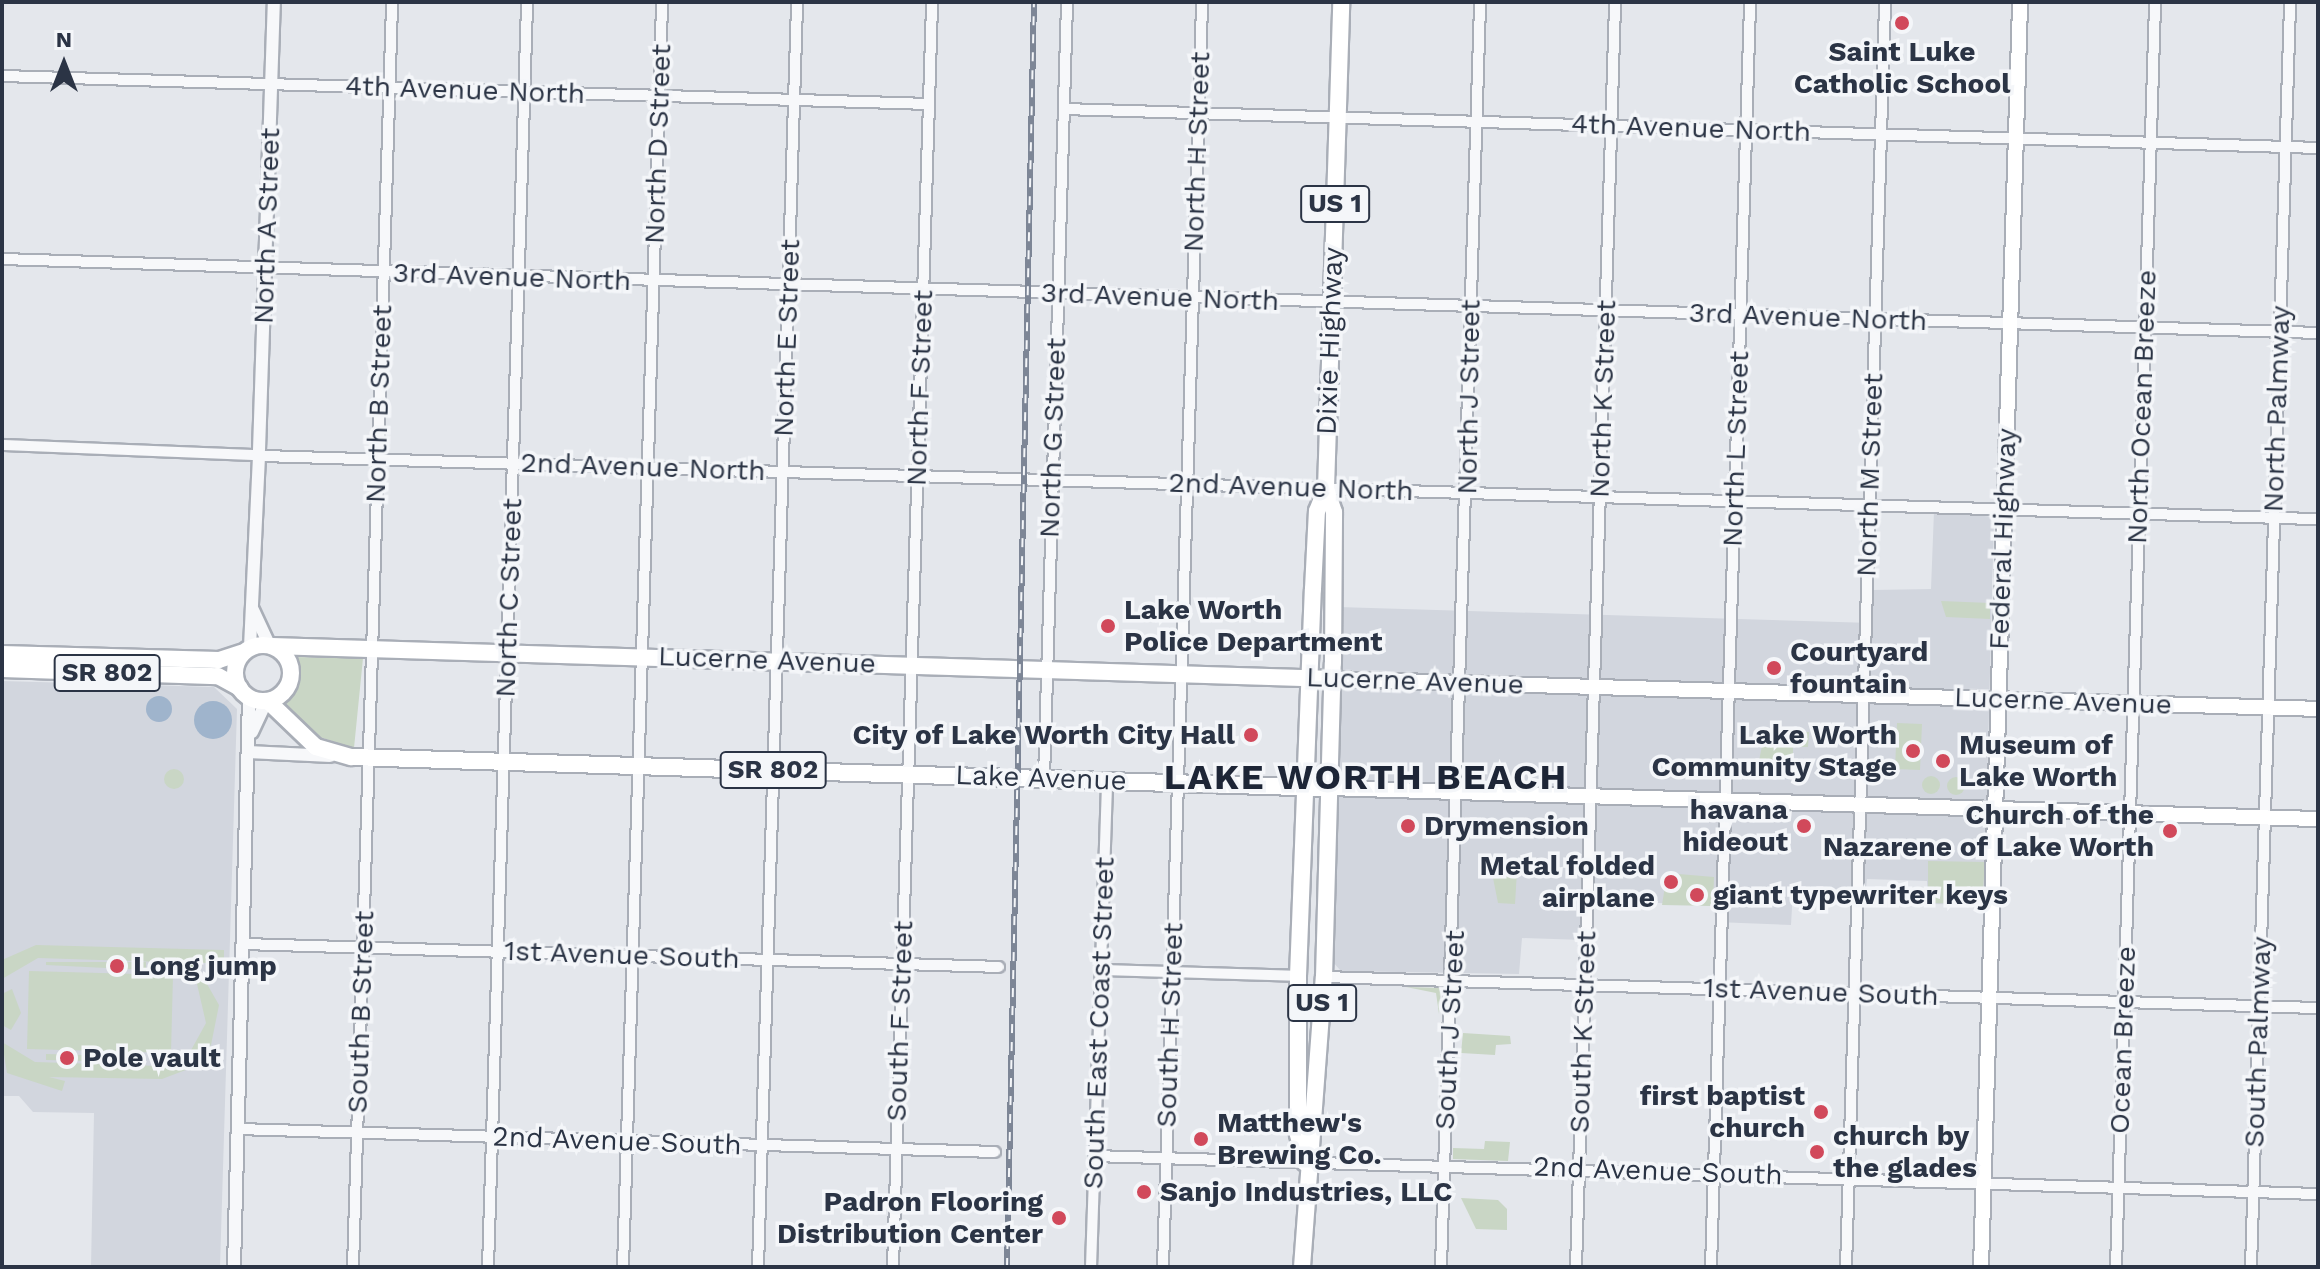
<!DOCTYPE html>
<style>
body{margin:0}
#map{position:relative;width:2320px;height:1269px;overflow:hidden;background:#e4e7ec;font-family:"Work Sans",sans-serif}
div>[style]{position:absolute}
.built>*{inset:0;background:#d2d6de}
.green>*{inset:0;background:#c9d6c5}
.round{border-radius:50%}
.water>*{inset:0;background:#9fb4cc}
.roads{filter:drop-shadow(2px 0 #a9aeb7) drop-shadow(-2px 0 #a9aeb7) drop-shadow(0 2px #a9aeb7) drop-shadow(0 -2px #a9aeb7)}
.minor>*{height:10px;margin:-5px;padding:0 5px;transform-origin:5px;border-radius:5px;background:#f7f8fa}
.tertiary>*{height:12px;margin:-6px;padding:0 6px;transform-origin:6px;border-radius:6px;background:#f7f8fa}
.secondary>*{height:14px;margin:-7px;padding:0 7px;transform-origin:7px;border-radius:7px;background:#fff}
.primary>*{height:16px;margin:-8px;padding:0 8px;transform-origin:8px;border-radius:8px;background:#fff}
.primary>.ring{margin:-8px;padding:0;box-sizing:content-box;background:none;border:16px solid #fff;border-radius:50%}
.rail>*{height:6px;margin-top:-3px;transform-origin:0;background:repeating-linear-gradient(90deg,#f4f6f9 0 9px,#7d8696 0 18px);box-sizing:border-box;border-block:2px solid #7d8696}
.dots>*{width:22px;height:22px;translate:-50% -50%;box-sizing:border-box;border:4px solid #f4f6f9;border-radius:50%}
span{translate:-50% -50%;white-space:nowrap;text-align:center;line-height:1.15;-webkit-text-stroke:7px #f4f6f9;paint-order:stroke}
.shield-label span{padding:2px 6px;background:#f4f6f9;border:2px solid;border-radius:6px;-webkit-text-stroke-width:0}
.shield-label{font-size:26px;color:#2b3445;font-weight:700}
.poi-label{font-size:28px;color:#2b3445;font-weight:700}
.left{translate:0 -50%;text-align:left}
.right{translate:-100% -50%;text-align:right}
.street-label{font-size:28px;color:#2b3445}
.district-label{font-size:36px;color:#1d2536;font-weight:700;letter-spacing:2px}
.frame{position:absolute;inset:0;border:4px solid #2b3445;pointer-events:none}
.north{position:absolute;left:24px;top:24px;width:80px;height:80px;-webkit-text-stroke:6px #f4f6f9;paint-order:stroke;rotate:0deg;font-size:22px;font-weight:700;line-height:32px;text-align:center;color:#2b3445}
.north::after{content:'';display:block;margin:auto;width:28px;height:36px;background:#2b3445;clip-path:polygon(50% 0,100% 100%,50% 72%,0 100%)}
</style>
<div id="map">
<div class="built">
<i style="clip-path:polygon(1934px 511px,1994px 517px,1984px 905px,1928px 904px,1927px 881px,1867px 879px,1865px 897px,1793px 891px,1791px 925px,1716px 922px,1713px 906px,1586px 899px,1583px 940px,1522px 938px,1519px 974px,1341px 971px,1331px 960px,1338px 607px,1872px 623px,1873px 590px,1931px 589px)"></i>
<i style="clip-path:polygon(2px 681px,214px 687px,237px 709px,220px 1267px,91px 1267px,94px 1113px,33px 1112px,19px 1096px,2px 1096px)"></i>
</div>
<div class="green">
<i style="clip-path:polygon(1941px 601px,1990px 603px,1990px 619px,1946px 617px)"></i>
<i style="clip-path:polygon(293px 657px,363px 658px,354px 748px,310px 734px,285px 702px,295px 680px)"></i>
<i style="clip-path:polygon(1897px 723px,1922px 724px,1920px 770px,1895px 769px)"></i>
<i style="clip-path:polygon(1758px 731px,1809px 732px,1808px 747px,1793px 747px,1793px 762px,1759px 761px,1764px 736px)"></i>
<i class="round" style="left:164px;top:769px;width:20px;height:20px"></i>
<i class="round" style="left:1922px;top:776px;width:18px;height:18px"></i>
<i class="round" style="left:1947px;top:777px;width:18px;height:18px"></i>
<i style="clip-path:polygon(1928px 861px,1985px 862px,1982px 904px,1928px 903px)"></i>
<i style="clip-path:polygon(1491px 868px,1517px 871px,1515px 904px,1498px 903px)"></i>
<i style="clip-path:polygon(1667px 873px,1714px 877px,1713px 906px,1662px 905px)"></i>
<i style="clip-path:polygon(36px 945px,224px 950px,224px 963px,195px 963px,219px 1005px,211px 1045px,191px 1068px,162px 1079px,49px 1077px,65px 1081px,62px 1091px,7px 1073px,2px 1042px,35px 1062px,160px 1066px,190px 1052px,206px 1023px,197px 984px,163px 962px,38px 958px,2px 979px,2px 960px)"></i>
<i style="clip-path:polygon(46px 962px,146px 962px,146px 970px,46px 965px)"></i>
<i style="clip-path:polygon(29px 971px,173px 975px,171px 1053px,27px 1049px)"></i>
<i style="clip-path:polygon(1406px 987px,1441px 988px,1439px 1014px,1436px 993px)"></i>
<i style="clip-path:polygon(12px 989px,21px 1013px,11px 1030px,2px 1025px,2px 994px)"></i>
<i style="clip-path:polygon(1463px 1033px,1510px 1036px,1511px 1044px,1496px 1045px,1495px 1055px,1461px 1053px)"></i>
<i style="clip-path:polygon(46px 1054px,125px 1056px,124px 1062px,46px 1060px)"></i>
<i style="clip-path:polygon(1485px 1141px,1510px 1142px,1508px 1161px,1453px 1159px,1453px 1148px,1484px 1149px)"></i>
<i style="clip-path:polygon(1461px 1198px,1498px 1200px,1507px 1209px,1507px 1230px,1476px 1229px)"></i>
</div>
<div class="water">
<i class="round" style="left:146px;top:696px;width:26px;height:26px"></i>
<i class="round" style="left:194px;top:701px;width:38px;height:38px"></i>
</div>
<div class="roads">
<div class="minor">
<i style="left:2px;top:76px;width:927px;rotate:1.73deg"></i>
<i style="left:1064px;top:109px;width:1255px;rotate:1.78deg"></i>
<i style="left:2px;top:259px;width:2317px;rotate:1.83deg"></i>
<i style="left:2px;top:445px;width:252px;rotate:2.3deg"></i>
<i style="left:263px;top:456px;width:2056px;rotate:1.76deg"></i>
<i style="left:1044px;top:778px;width:776px;rotate:-88.3deg"></i>
<i style="left:244px;top:944px;width:755px;rotate:1.74deg"></i>
<i style="left:1100px;top:970px;width:198px;rotate:1.7deg"></i>
<i style="left:1324px;top:977px;width:994px;rotate:1.79deg"></i>
<i style="left:238px;top:1129px;width:757px;rotate:1.74deg"></i>
<i style="left:1094px;top:1156px;width:1225px;rotate:1.78deg"></i>
<i style="left:353px;top:1267px;width:1266px;rotate:-88.23deg"></i>
<i style="left:488px;top:1267px;width:1266px;rotate:-88.23deg"></i>
<i style="left:623px;top:1267px;width:1266px;rotate:-88.23deg"></i>
<i style="left:758px;top:1267px;width:1266px;rotate:-88.23deg"></i>
<i style="left:893px;top:1267px;width:1266px;rotate:-88.23deg"></i>
<i style="left:1091px;top:1267px;width:487px;rotate:-88.1deg"></i>
<i style="left:1163px;top:1267px;width:1266px;rotate:-88.23deg"></i>
<i style="left:1441px;top:1267px;width:1266px;rotate:-88.23deg"></i>
<i style="left:1576px;top:1267px;width:1266px;rotate:-88.23deg"></i>
<i style="left:1711px;top:1267px;width:1266px;rotate:-88.23deg"></i>
<i style="left:1846px;top:1267px;width:1266px;rotate:-88.23deg"></i>
<i style="left:2116px;top:1267px;width:1266px;rotate:-88.23deg"></i>
<i style="left:2251px;top:1267px;width:1266px;rotate:-88.23deg"></i>
</div>
<div class="tertiary">
<i style="left:259px;top:450px;width:448px;rotate:-88.1deg"></i>
<i style="left:253px;top:610px;width:38px;rotate:65deg"></i>
<i style="left:250px;top:647px;width:188px;rotate:-87.3deg"></i>
<i style="left:252px;top:732px;width:33px;rotate:-65deg"></i>
<i style="left:249px;top:752px;width:81px;rotate:2.8deg"></i>
<i style="left:234px;top:1267px;width:570px;rotate:-88.49deg"></i>
</div>
<div class="secondary">
<i style="left:1333px;top:679px;width:985px;rotate:1.74deg"></i>
<i style="left:1329px;top:788px;width:989px;rotate:1.8deg"></i>
<i style="left:1981px;top:1267px;width:1266px;rotate:-88.23deg"></i>
</div>
<div class="primary">
<i class="ring" style="left:235px;top:645px;width:40px;height:40px"></i>
<i style="left:272px;top:646px;width:1062px;rotate:1.78deg"></i>
<i style="left:2px;top:654px;width:217px;rotate:1.6deg"></i>
<i style="left:219px;top:660px;width:25px;rotate:-18deg"></i>
<i style="left:2px;top:669px;width:216px;rotate:1.9deg"></i>
<i style="left:218px;top:676px;width:25px;rotate:29deg"></i>
<i style="left:269px;top:702px;width:65px;rotate:43.8deg"></i>
<i style="left:316px;top:747px;width:37px;rotate:16deg"></i>
<i style="left:352px;top:757px;width:977px;rotate:1.82deg"></i>
<i style="left:1305px;top:1163px;width:30px;rotate:-104deg"></i>
<i style="left:1298px;top:1134px;width:158px;rotate:-90deg"></i>
<i style="left:1298px;top:976px;width:387px;rotate:-87.8deg"></i>
<i style="left:1313px;top:589px;width:78px;rotate:-87.1deg"></i>
<i style="left:1317px;top:511px;width:24px;rotate:-68deg"></i>
<i style="left:1326px;top:489px;width:487px;rotate:-88.2deg"></i>
<i style="left:1302px;top:1267px;width:291px;rotate:-85.7deg"></i>
<i style="left:1324px;top:977px;width:314px;rotate:-88.4deg"></i>
<i style="left:1333px;top:663px;width:151px;rotate:-89.6deg"></i>
<i style="left:1334px;top:512px;width:24px;rotate:-109deg"></i>
</div>
</div>
<div class="rail">
<i style="left:1007px;top:1267px;width:1265px;rotate:-88.78deg"></i>
</div>
<div class="dots">
<i style="left:1902px;top:23px;background:#d1495b"></i>
<i style="left:1108px;top:626px;background:#d1495b"></i>
<i style="left:1774px;top:668px;background:#d1495b"></i>
<i style="left:1251px;top:735px;background:#d1495b"></i>
<i style="left:1913px;top:751px;background:#d1495b"></i>
<i style="left:1943px;top:761px;background:#d1495b"></i>
<i style="left:1408px;top:826px;background:#d1495b"></i>
<i style="left:1804px;top:826px;background:#d1495b"></i>
<i style="left:2170px;top:831px;background:#d1495b"></i>
<i style="left:1671px;top:882px;background:#d1495b"></i>
<i style="left:1697px;top:895px;background:#d1495b"></i>
<i style="left:117px;top:966px;background:#d1495b"></i>
<i style="left:67px;top:1058px;background:#d1495b"></i>
<i style="left:1821px;top:1112px;background:#d1495b"></i>
<i style="left:1201px;top:1139px;background:#d1495b"></i>
<i style="left:1817px;top:1152px;background:#d1495b"></i>
<i style="left:1144px;top:1192px;background:#d1495b"></i>
<i style="left:1059px;top:1218px;background:#d1495b"></i>
</div>
<div class="shield-label">
<span style="left:1335px;top:204px">US 1</span>
<span style="left:107px;top:673px">SR 802</span>
<span style="left:773px;top:770px">SR 802</span>
<span style="left:1322px;top:1003px">US 1</span>
</div>
<div class="poi-label">
<span style="left:1902px;top:68px">Saint Luke<br>Catholic School</span>
<span class="left" style="left:1124px;top:626px">Lake Worth<br>Police Department</span>
<span class="left" style="left:1790px;top:668px">Courtyard<br>fountain</span>
<span class="right" style="left:1235px;top:735px">City of Lake Worth City Hall</span>
<span class="right" style="left:1897px;top:751px">Lake Worth<br>Community Stage</span>
<span class="left" style="left:1959px;top:761px">Museum of<br>Lake Worth</span>
<span class="right" style="left:1788px;top:826px">havana<br>hideout</span>
<span class="right" style="left:2154px;top:831px">Church of the<br>Nazarene of Lake Worth</span>
<span class="left" style="left:1424px;top:826px">Drymension</span>
<span class="right" style="left:1655px;top:882px">Metal folded<br>airplane</span>
<span class="left" style="left:1713px;top:895px">giant typewriter keys</span>
<span class="left" style="left:133px;top:966px">Long jump</span>
<span class="left" style="left:83px;top:1058px">Pole vault</span>
<span class="right" style="left:1805px;top:1112px">first baptist<br>church</span>
<span class="left" style="left:1217px;top:1139px">Matthew's<br>Brewing Co.</span>
<span class="left" style="left:1833px;top:1152px">church by<br>the glades</span>
<span class="left" style="left:1160px;top:1192px">Sanjo Industries, LLC</span>
<span class="right" style="left:1043px;top:1218px">Padron Flooring<br>Distribution Center</span>
</div>
<div class="street-label">
<span style="left:465px;top:90px;rotate:2deg">4th Avenue North</span>
<span style="left:1691px;top:128px;rotate:2deg">4th Avenue North</span>
<span style="left:658px;top:144px;rotate:-88deg">North D Street</span>
<span style="left:1197px;top:152px;rotate:-88deg">North H Street</span>
<span style="left:267px;top:226px;rotate:-88deg">North A Street</span>
<span style="left:512px;top:277px;rotate:2deg">3rd Avenue North</span>
<span style="left:1160px;top:297px;rotate:2deg">3rd Avenue North</span>
<span style="left:1808px;top:317px;rotate:2deg">3rd Avenue North</span>
<span style="left:787px;top:338px;rotate:-88deg">North E Street</span>
<span style="left:1330px;top:341px;rotate:-88deg">Dixie Highway</span>
<span style="left:920px;top:388px;rotate:-88deg">North F Street</span>
<span style="left:1469px;top:397px;rotate:-89deg">North J Street</span>
<span style="left:1603px;top:399px;rotate:-88deg">North K Street</span>
<span style="left:379px;top:404px;rotate:-88deg">North B Street</span>
<span style="left:2142px;top:407px;rotate:-88deg">North Ocean Breeze</span>
<span style="left:2277px;top:409px;rotate:-88deg">North Palmway</span>
<span style="left:1053px;top:438px;rotate:-88deg">North G Street</span>
<span style="left:1736px;top:449px;rotate:-88deg">North L Street</span>
<span style="left:643px;top:467px;rotate:2deg">2nd Avenue North</span>
<span style="left:1870px;top:475px;rotate:-88deg">North M Street</span>
<span style="left:1291px;top:487px;rotate:2deg">2nd Avenue North</span>
<span style="left:2003px;top:539px;rotate:-88deg">Federal Highway</span>
<span style="left:509px;top:598px;rotate:-88deg">North C Street</span>
<span style="left:767px;top:660px;rotate:2deg">Lucerne Avenue</span>
<span style="left:1415px;top:681px;rotate:2deg">Lucerne Avenue</span>
<span style="left:2063px;top:701px;rotate:2deg">Lucerne Avenue</span>
<span style="left:1041px;top:778px;rotate:2deg">Lake Avenue</span>
<span style="left:622px;top:955px;rotate:2deg">1st Avenue South</span>
<span style="left:1821px;top:992px;rotate:2deg">1st Avenue South</span>
<span style="left:361px;top:1012px;rotate:-88deg">South B Street</span>
<span style="left:900px;top:1021px;rotate:-88deg">South F Street</span>
<span style="left:1099px;top:1023px;rotate:-88deg">South East Coast Street</span>
<span style="left:1170px;top:1025px;rotate:-88deg">South H Street</span>
<span style="left:1450px;top:1030px;rotate:-87deg">South J Street</span>
<span style="left:1583px;top:1032px;rotate:-88deg">South K Street</span>
<span style="left:2123px;top:1040px;rotate:-88deg">Ocean Breeze</span>
<span style="left:2258px;top:1042px;rotate:-88deg">South Palmway</span>
<span style="left:617px;top:1141px;rotate:2deg">2nd Avenue South</span>
<span style="left:1658px;top:1171px;rotate:2deg">2nd Avenue South</span>
</div>
<div class="district-label">
<span style="left:1366px;top:778px">LAKE WORTH BEACH</span>
</div>
<div class="frame"></div>
<div class="north">N</div>
</div>
